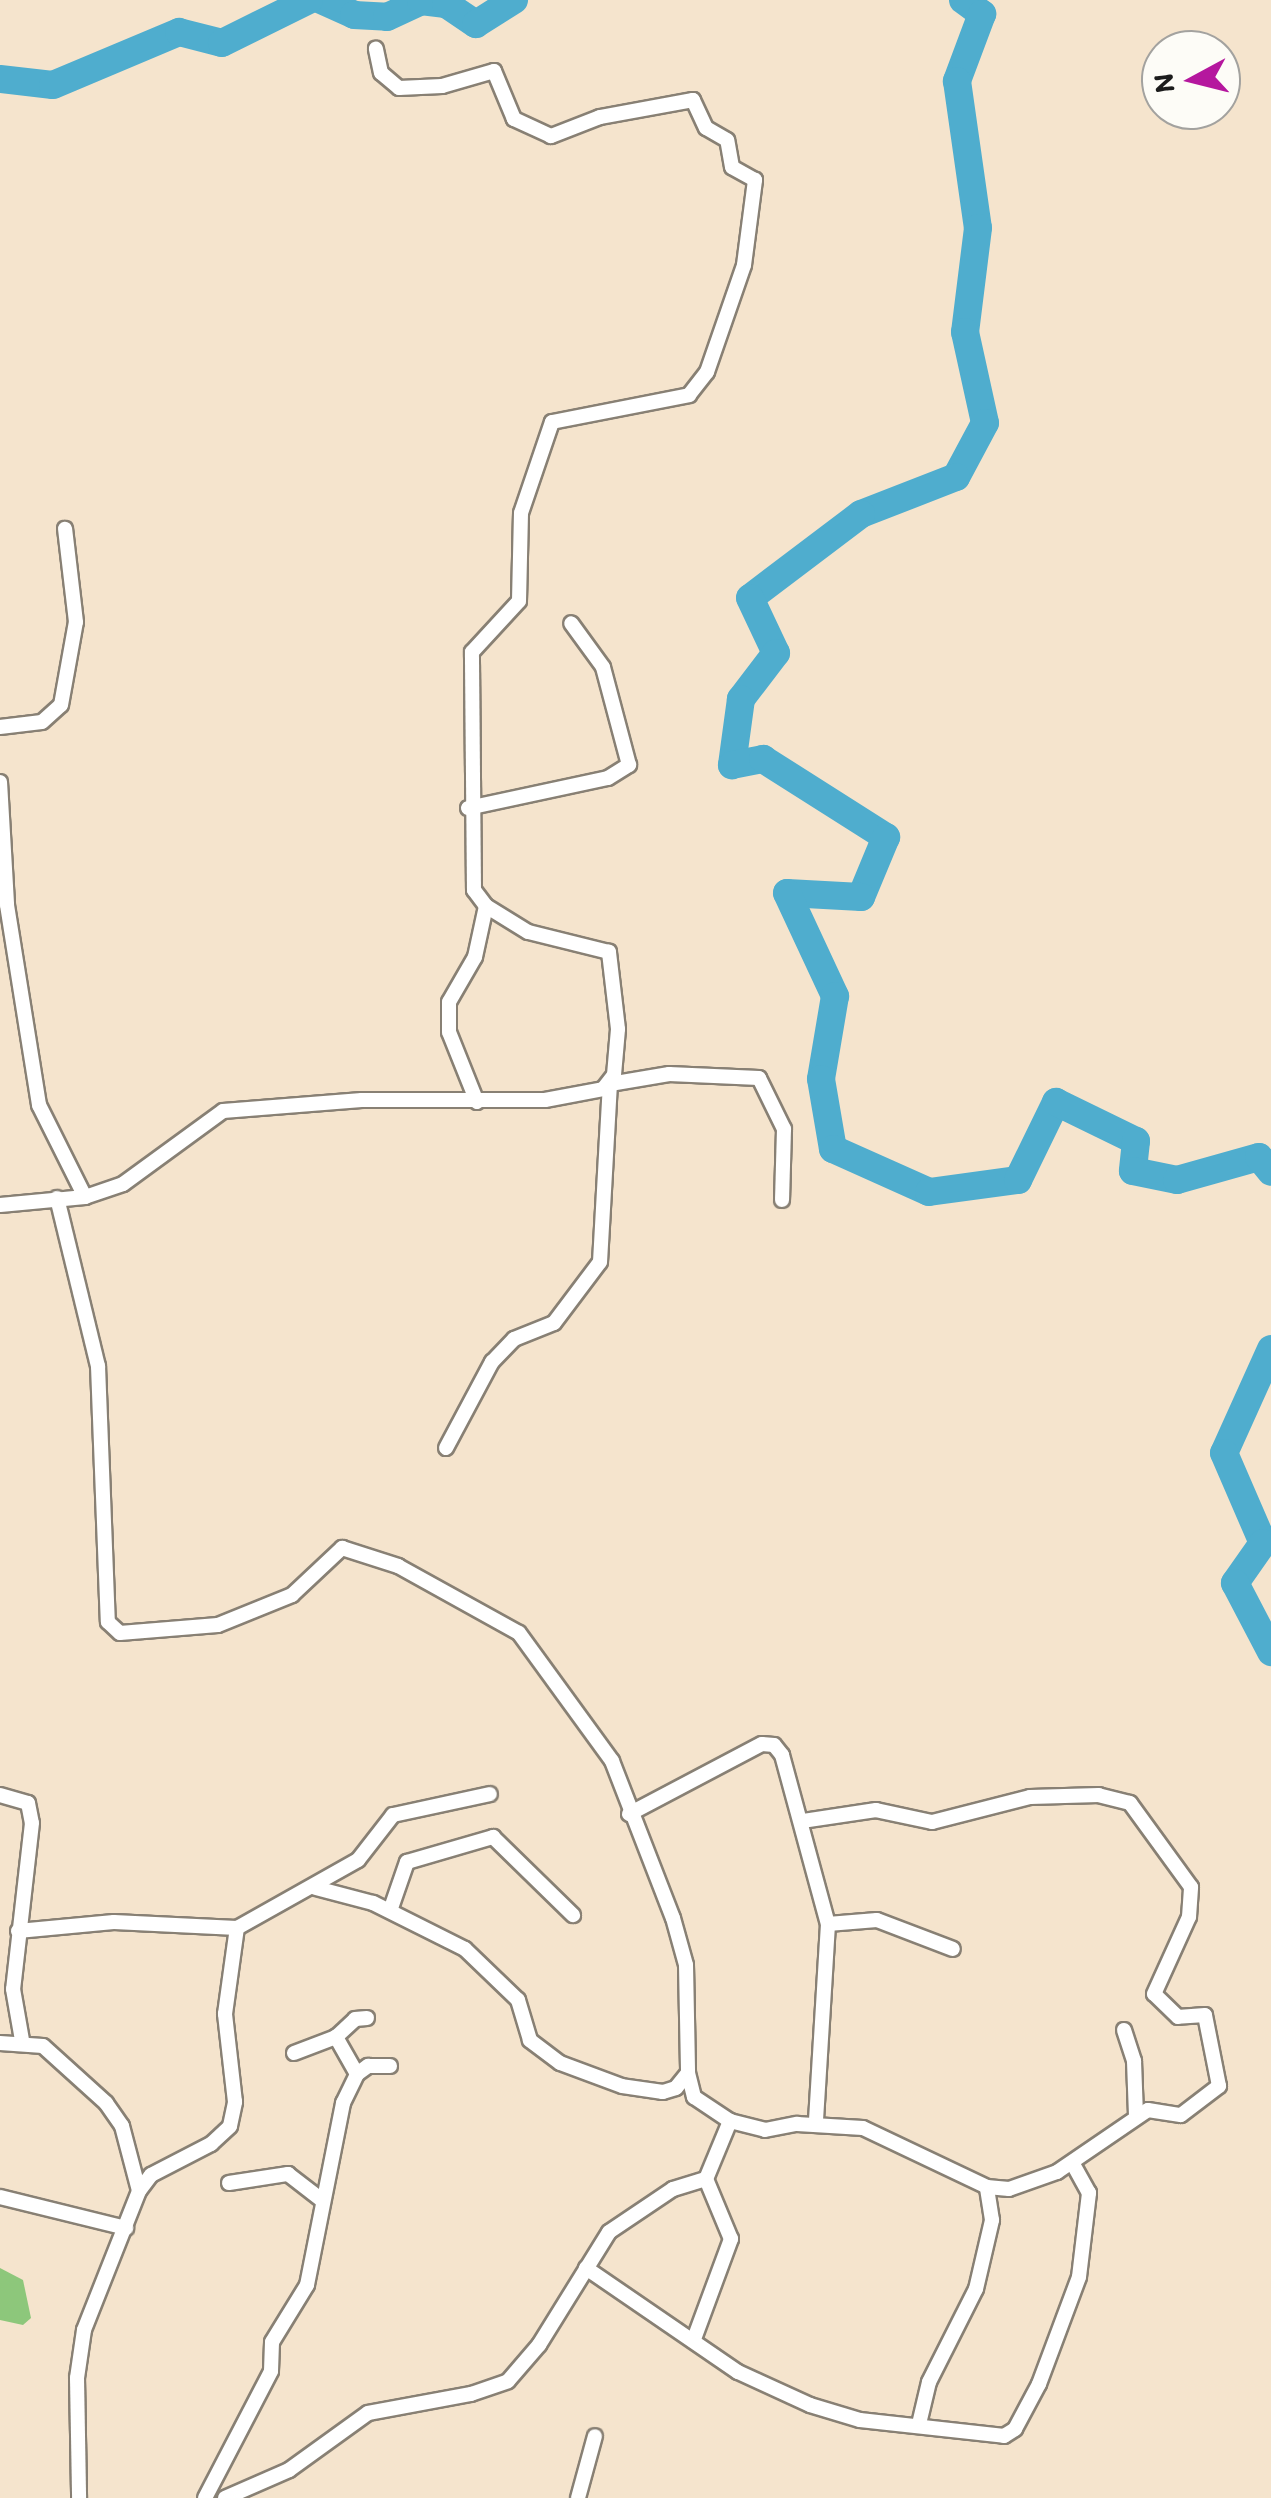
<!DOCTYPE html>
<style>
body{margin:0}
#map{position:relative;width:1271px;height:2498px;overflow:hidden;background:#f5e4cd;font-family:Itim,sans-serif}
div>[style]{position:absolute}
.green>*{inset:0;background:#8dc77b}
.river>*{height:28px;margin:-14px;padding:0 14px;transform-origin:14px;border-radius:14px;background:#4fadce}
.roads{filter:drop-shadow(2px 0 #888074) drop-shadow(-2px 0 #888074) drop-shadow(0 2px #888074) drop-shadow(0 -2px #888074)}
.street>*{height:14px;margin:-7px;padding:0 7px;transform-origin:7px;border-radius:7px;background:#fff}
span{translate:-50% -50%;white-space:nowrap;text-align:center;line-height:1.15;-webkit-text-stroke:8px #fdfcf7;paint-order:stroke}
.north{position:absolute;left:1141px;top:30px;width:100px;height:100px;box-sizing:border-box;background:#fdfcf7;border:2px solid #a3a29f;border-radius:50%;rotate:263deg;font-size:28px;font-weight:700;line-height:40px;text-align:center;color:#1c1c1c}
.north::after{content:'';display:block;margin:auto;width:35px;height:45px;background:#b5179e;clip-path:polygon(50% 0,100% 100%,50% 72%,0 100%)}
</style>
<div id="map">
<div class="green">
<i style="clip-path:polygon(0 2268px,23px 2280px,31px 2318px,23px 2325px,0 2320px)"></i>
</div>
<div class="river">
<i style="left:321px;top:0;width:36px;rotate:24deg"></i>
<i style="left:354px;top:15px;width:33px;rotate:3deg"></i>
<i style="left:387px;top:17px;width:38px;rotate:-25deg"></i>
<i style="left:421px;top:1px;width:25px;rotate:7deg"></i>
<i style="left:446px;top:4px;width:36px;rotate:34deg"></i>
<i style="left:476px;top:24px;width:45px;rotate:-32.3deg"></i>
<i style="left:963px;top:0;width:24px;rotate:36deg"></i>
<i style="left:982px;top:14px;width:72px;rotate:110.5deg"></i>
<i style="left:957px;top:81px;width:148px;rotate:81.9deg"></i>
<i style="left:978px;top:228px;width:105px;rotate:97.1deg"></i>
<i style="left:965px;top:332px;width:93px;rotate:77.6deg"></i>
<i style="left:985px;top:423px;width:61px;rotate:118.2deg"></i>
<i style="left:956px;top:477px;width:102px;rotate:158.7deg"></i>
<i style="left:861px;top:514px;width:139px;rotate:142.9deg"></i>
<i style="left:750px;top:598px;width:61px;rotate:64.7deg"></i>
<i style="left:776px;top:653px;width:58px;rotate:127.3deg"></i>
<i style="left:741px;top:699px;width:67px;rotate:97.8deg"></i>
<i style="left:732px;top:765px;width:32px;rotate:-11deg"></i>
<i style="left:763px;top:759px;width:146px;rotate:32.4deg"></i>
<i style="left:886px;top:837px;width:65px;rotate:112.6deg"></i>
<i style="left:861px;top:897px;width:74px;rotate:-176.9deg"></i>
<i style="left:787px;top:893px;width:114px;rotate:65deg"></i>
<i style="left:835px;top:996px;width:84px;rotate:99.6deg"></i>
<i style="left:821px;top:1079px;width:71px;rotate:80.3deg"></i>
<i style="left:833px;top:1149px;width:105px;rotate:24.1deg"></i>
<i style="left:929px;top:1192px;width:90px;rotate:-7.7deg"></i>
<i style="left:1018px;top:1180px;width:87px;rotate:-64deg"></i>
<i style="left:1056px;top:1102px;width:89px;rotate:26deg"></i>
<i style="left:1136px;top:1141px;width:30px;rotate:96deg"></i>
<i style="left:1133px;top:1171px;width:45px;rotate:11.6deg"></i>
<i style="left:1177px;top:1180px;width:85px;rotate:-15.7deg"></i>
<i style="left:1259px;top:1157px;width:19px;rotate:51deg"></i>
<i style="left:0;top:79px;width:53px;rotate:6.5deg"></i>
<i style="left:53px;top:85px;width:137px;rotate:-22.8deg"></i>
<i style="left:179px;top:32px;width:44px;rotate:14.3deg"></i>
<i style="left:222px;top:43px;width:97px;rotate:-26.3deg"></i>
<i style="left:1271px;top:1349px;width:114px;rotate:114.3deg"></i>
<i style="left:1224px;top:1453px;width:98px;rotate:66.6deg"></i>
<i style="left:1263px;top:1543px;width:49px;rotate:125deg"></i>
<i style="left:1235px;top:1583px;width:78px;rotate:62.4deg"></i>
</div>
<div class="roads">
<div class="street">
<i style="left:0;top:727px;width:42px;rotate:-6.8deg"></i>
<i style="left:42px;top:722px;width:25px;rotate:-42deg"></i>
<i style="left:61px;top:705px;width:84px;rotate:-79.8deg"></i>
<i style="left:76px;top:622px;width:94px;rotate:-96.7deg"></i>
<i style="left:0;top:782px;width:123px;rotate:86.7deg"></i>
<i style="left:7px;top:905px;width:203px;rotate:80.9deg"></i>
<i style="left:39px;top:1105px;width:103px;rotate:63.4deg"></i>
<i style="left:85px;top:1197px;width:85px;rotate:174.6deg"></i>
<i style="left:468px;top:808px;width:143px;rotate:-12.1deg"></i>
<i style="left:608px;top:778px;width:25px;rotate:-32deg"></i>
<i style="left:629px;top:765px;width:101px;rotate:-104.9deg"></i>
<i style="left:603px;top:667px;width:54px;rotate:-126deg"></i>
<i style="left:477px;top:1102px;width:75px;rotate:-111.8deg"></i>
<i style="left:449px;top:1032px;width:30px;rotate:-90deg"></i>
<i style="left:449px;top:1002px;width:52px;rotate:-60deg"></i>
<i style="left:475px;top:957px;width:52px;rotate:-77.8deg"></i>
<i style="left:85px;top:1197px;width:40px;rotate:-18.9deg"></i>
<i style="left:123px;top:1184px;width:124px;rotate:-36.1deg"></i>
<i style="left:223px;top:1111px;width:139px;rotate:-4.5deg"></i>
<i style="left:362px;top:1100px;width:183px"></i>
<i style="left:545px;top:1100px;width:59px;rotate:-10.7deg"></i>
<i style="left:603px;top:1089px;width:18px;rotate:-52deg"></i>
<i style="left:614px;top:1075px;width:46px;rotate:-85deg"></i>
<i style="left:618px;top:1029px;width:78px;rotate:-96.7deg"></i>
<i style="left:609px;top:952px;width:83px;rotate:-166.1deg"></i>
<i style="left:528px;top:932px;width:49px;rotate:-148.2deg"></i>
<i style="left:486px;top:906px;width:20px;rotate:-127deg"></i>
<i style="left:474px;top:890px;width:238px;rotate:-90.5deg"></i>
<i style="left:472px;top:652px;width:69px;rotate:-47.3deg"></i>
<i style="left:519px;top:601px;width:88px;rotate:-88.7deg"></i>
<i style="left:521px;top:513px;width:96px;rotate:-71.2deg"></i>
<i style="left:552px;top:422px;width:140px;rotate:-11.1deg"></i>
<i style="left:689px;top:395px;width:29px;rotate:-52deg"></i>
<i style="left:707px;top:372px;width:113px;rotate:-70.9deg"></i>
<i style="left:744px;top:265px;width:86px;rotate:-82.6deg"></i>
<i style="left:755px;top:180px;width:26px;rotate:-151deg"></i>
<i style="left:732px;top:167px;width:27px;rotate:-100deg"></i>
<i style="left:727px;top:140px;width:24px;rotate:-150deg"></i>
<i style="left:706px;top:128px;width:31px;rotate:-115deg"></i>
<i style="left:693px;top:100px;width:95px;rotate:169.6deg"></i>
<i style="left:600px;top:117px;width:53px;rotate:158.8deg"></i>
<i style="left:551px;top:136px;width:41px;rotate:-155.3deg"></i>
<i style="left:514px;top:119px;width:52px;rotate:-112.6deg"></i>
<i style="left:494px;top:71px;width:54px;rotate:163.9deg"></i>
<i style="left:442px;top:86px;width:43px;rotate:177.3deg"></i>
<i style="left:399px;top:88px;width:23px;rotate:-140deg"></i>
<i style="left:381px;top:73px;width:25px;rotate:-102deg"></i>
<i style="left:57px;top:1198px;width:173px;rotate:76.3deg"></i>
<i style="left:98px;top:1366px;width:256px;rotate:87.8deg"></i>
<i style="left:108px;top:1622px;width:16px;rotate:43deg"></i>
<i style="left:120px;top:1633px;width:98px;rotate:-4.7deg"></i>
<i style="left:218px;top:1625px;width:80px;rotate:-22.1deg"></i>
<i style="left:292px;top:1595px;width:69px;rotate:-43.2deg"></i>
<i style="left:342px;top:1548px;width:59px;rotate:17.8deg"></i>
<i style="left:398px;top:1566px;width:138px;rotate:29deg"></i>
<i style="left:519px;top:1633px;width:158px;rotate:54deg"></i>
<i style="left:612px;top:1761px;width:168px;rotate:68.8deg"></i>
<i style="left:673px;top:1918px;width:49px;rotate:74.5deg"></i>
<i style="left:686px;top:1965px;width:108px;rotate:88.9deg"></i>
<i style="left:688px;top:2073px;width:19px;rotate:129deg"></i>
<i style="left:676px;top:2088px;width:14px;rotate:163deg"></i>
<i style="left:663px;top:2092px;width:41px;rotate:-171.7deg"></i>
<i style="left:622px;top:2086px;width:66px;rotate:-159.6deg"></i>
<i style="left:560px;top:2063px;width:38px;rotate:-143deg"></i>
<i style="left:530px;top:2040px;width:42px;rotate:-106.7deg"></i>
<i style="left:518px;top:2000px;width:74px;rotate:-136.1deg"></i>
<i style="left:465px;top:1949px;width:103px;rotate:-153.4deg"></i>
<i style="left:373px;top:1903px;width:59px;rotate:-165.3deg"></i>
<i style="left:446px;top:1448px;width:98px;rotate:-61.9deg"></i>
<i style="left:492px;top:1362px;width:32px;rotate:-46deg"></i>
<i style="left:514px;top:1339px;width:43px;rotate:-21.8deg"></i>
<i style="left:554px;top:1323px;width:76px;rotate:-53deg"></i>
<i style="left:600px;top:1262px;width:178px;rotate:-86.8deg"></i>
<i style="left:610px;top:1084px;width:60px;rotate:-9.6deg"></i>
<i style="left:669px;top:1074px;width:90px;rotate:2.5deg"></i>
<i style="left:759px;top:1078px;width:57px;rotate:63.9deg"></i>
<i style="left:784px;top:1129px;width:71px;rotate:91.6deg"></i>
<i style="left:0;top:1795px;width:29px;rotate:16deg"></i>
<i style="left:28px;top:1803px;width:20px;rotate:79deg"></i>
<i style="left:32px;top:1823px;width:167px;rotate:96.5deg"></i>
<i style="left:13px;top:1989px;width:52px;rotate:80deg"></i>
<i style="left:629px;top:1814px;width:150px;rotate:-27.8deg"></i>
<i style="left:762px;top:1744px;width:12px;rotate:5deg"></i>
<i style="left:774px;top:1745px;width:13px;rotate:51deg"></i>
<i style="left:782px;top:1755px;width:175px;rotate:74.8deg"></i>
<i style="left:828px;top:1924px;width:199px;rotate:93.5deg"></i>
<i style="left:390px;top:1911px;width:52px;rotate:-70.9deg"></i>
<i style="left:407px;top:1862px;width:90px;rotate:-16.2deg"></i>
<i style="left:493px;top:1837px;width:112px;rotate:44.3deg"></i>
<i style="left:828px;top:1924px;width:49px;rotate:-4.7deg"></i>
<i style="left:877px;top:1920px;width:81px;rotate:20.9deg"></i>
<i style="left:18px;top:1931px;width:96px;rotate:-5.4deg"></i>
<i style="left:114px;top:1922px;width:123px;rotate:2.8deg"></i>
<i style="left:1124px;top:2030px;width:33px;rotate:72deg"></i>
<i style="left:1134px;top:2061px;width:55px;rotate:87.9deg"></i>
<i style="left:0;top:2043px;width:43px;rotate:4deg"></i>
<i style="left:43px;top:2046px;width:85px;rotate:42.1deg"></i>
<i style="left:106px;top:2103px;width:28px;rotate:55deg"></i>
<i style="left:122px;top:2126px;width:67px;rotate:75.3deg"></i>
<i style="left:139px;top:2191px;width:149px;rotate:111.6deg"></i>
<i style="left:84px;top:2330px;width:49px;rotate:98.3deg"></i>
<i style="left:77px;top:2378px;width:120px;rotate:89deg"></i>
<i style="left:294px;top:2053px;width:45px;rotate:-20.9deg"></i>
<i style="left:688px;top:2073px;width:25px;rotate:76deg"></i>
<i style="left:694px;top:2097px;width:43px;rotate:33.7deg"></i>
<i style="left:730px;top:2121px;width:36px;rotate:14deg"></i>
<i style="left:765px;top:2130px;width:33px;rotate:-11deg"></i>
<i style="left:797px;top:2124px;width:66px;rotate:3.5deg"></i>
<i style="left:863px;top:2128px;width:137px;rotate:25.4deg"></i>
<i style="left:987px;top:2187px;width:22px;rotate:5deg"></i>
<i style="left:1009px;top:2189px;width:51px;rotate:-19.5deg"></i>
<i style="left:1057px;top:2172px;width:110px;rotate:-34.3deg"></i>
<i style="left:1148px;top:2110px;width:33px;rotate:9deg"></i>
<i style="left:1181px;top:2115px;width:48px;rotate:-37.3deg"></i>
<i style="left:1219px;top:2086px;width:72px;rotate:-101.2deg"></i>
<i style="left:1205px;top:2015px;width:27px;rotate:176deg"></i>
<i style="left:1178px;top:2017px;width:33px;rotate:-136deg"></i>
<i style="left:1154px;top:1994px;width:85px;rotate:-65.6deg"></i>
<i style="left:1189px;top:1917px;width:30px;rotate:-86deg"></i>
<i style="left:1191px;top:1887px;width:104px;rotate:-126deg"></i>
<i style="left:1130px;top:1803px;width:32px;rotate:-166deg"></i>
<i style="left:1099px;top:1795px;width:69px;rotate:178.3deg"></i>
<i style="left:1030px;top:1797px;width:101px;rotate:165.7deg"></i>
<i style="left:932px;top:1822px;width:57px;rotate:-167.9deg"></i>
<i style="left:876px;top:1810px;width:75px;rotate:171.5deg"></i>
<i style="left:357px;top:2074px;width:43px;rotate:-119.6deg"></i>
<i style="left:336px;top:2037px;width:26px;rotate:-43deg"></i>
<i style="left:355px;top:2019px;width:12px;rotate:-5deg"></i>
<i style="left:229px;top:2183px;width:60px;rotate:-8.7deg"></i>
<i style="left:288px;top:2174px;width:44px;rotate:37.6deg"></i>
<i style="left:139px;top:2191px;width:20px;rotate:-53deg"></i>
<i style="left:151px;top:2175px;width:68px;rotate:-27.3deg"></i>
<i style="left:211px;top:2144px;width:26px;rotate:-43deg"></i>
<i style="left:230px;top:2126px;width:25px;rotate:-78deg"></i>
<i style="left:235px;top:2102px;width:89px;rotate:-96.5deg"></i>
<i style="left:225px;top:2014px;width:87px;rotate:-82.1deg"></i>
<i style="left:237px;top:1928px;width:139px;rotate:-29.3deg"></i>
<i style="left:358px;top:1860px;width:57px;rotate:-52.1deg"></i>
<i style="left:393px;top:1815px;width:99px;rotate:-12.2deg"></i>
<i style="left:0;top:2197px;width:130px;rotate:13.8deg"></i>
<i style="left:586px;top:2268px;width:184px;rotate:34.4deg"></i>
<i style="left:738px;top:2372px;width:79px;rotate:24.6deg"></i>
<i style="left:810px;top:2405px;width:52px;rotate:16.7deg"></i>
<i style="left:860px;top:2420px;width:145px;rotate:6.3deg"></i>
<i style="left:1004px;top:2436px;width:13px;rotate:-32deg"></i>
<i style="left:1015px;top:2429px;width:51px;rotate:-61.9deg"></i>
<i style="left:1039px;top:2384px;width:114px;rotate:-69.5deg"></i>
<i style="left:1079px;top:2277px;width:85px;rotate:-83.2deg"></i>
<i style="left:1089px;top:2193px;width:35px;rotate:-119deg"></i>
<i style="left:694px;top:2339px;width:107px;rotate:-69.7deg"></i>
<i style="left:731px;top:2239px;width:65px;rotate:-112.6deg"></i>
<i style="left:919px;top:2424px;width:43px;rotate:-76.6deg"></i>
<i style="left:929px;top:2382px;width:104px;rotate:-63.2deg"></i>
<i style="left:976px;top:2289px;width:71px;rotate:-76.9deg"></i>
<i style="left:992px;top:2220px;width:33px;rotate:-99deg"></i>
<i style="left:205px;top:2498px;width:143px;rotate:-62.5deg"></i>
<i style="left:271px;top:2371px;width:29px;rotate:-88deg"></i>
<i style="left:272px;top:2342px;width:67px;rotate:-58.4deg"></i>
<i style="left:307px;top:2285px;width:186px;rotate:-78.8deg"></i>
<i style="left:343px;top:2103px;width:32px;rotate:-64deg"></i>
<i style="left:357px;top:2074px;width:14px;rotate:-36deg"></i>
<i style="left:368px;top:2066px;width:22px"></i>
<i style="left:225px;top:2498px;width:70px;rotate:-23.6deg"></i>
<i style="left:289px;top:2470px;width:97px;rotate:-35.8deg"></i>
<i style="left:368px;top:2413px;width:105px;rotate:-10.5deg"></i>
<i style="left:471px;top:2394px;width:39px;rotate:-19deg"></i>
<i style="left:508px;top:2381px;width:48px;rotate:-49.3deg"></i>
<i style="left:539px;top:2345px;width:133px;rotate:-58.2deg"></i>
<i style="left:609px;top:2232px;width:77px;rotate:-33.9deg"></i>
<i style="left:673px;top:2189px;width:34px;rotate:-17deg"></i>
<i style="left:706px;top:2179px;width:63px;rotate:-67.5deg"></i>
<i style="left:578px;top:2498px;width:64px;rotate:-74.7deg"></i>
</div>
</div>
<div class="north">N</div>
</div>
